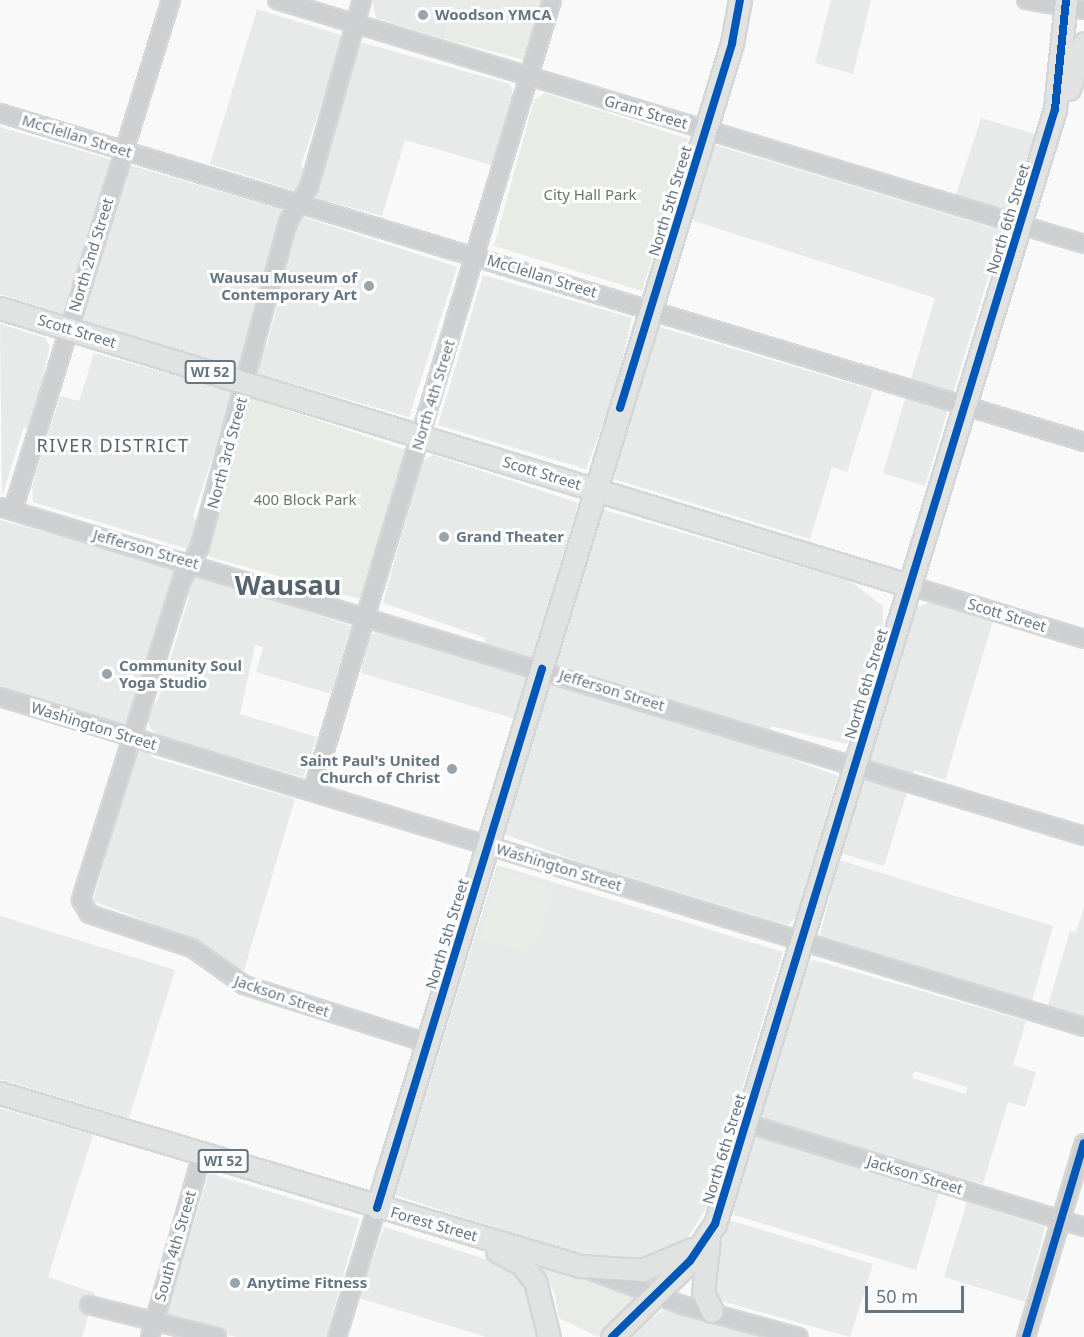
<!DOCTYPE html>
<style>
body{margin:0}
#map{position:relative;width:1084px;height:1337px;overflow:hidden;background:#f9f9f9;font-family:"Noto Sans",sans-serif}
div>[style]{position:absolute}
.built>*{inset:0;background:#e8e9e9}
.green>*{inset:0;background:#e8ebe6}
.roads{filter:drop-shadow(2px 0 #d5d6d7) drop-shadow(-2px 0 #d5d6d7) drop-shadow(0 2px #d5d6d7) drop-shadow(0 -2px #d5d6d7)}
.minor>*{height:16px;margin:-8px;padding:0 8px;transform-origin:8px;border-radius:8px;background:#cecfd0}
.major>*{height:21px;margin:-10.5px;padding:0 10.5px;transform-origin:10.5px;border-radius:10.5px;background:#e1e2e2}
.cycleway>*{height:8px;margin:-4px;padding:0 4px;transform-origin:4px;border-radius:4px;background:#0057b8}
.dots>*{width:16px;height:16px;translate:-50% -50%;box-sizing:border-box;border:3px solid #fff;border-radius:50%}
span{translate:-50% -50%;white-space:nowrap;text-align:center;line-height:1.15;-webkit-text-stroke:6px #fff;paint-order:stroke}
.shield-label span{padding:2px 4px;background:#fff;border:2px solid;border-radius:4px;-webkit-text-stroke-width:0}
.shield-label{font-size:14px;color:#657683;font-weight:700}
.poi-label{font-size:15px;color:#657683;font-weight:700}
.left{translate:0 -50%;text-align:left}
.right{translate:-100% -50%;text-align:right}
.street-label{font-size:15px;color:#657683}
.park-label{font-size:15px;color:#687a64}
.quarter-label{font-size:18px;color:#57646e;letter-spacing:1.5px}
.town-label{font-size:27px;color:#57646e;font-weight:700}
.scale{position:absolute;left:865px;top:1286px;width:99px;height:27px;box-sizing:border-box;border:3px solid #657683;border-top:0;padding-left:8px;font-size:18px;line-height:21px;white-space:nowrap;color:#657683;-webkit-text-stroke:4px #fff;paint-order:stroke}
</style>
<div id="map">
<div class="built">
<i style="clip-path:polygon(372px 0,455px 0,444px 39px,376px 18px)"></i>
<i style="clip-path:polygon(831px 0,871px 0,853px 74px,815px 63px)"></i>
<i style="clip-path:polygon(257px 9px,344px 36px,301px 165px,306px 175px,296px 191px,210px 164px)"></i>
<i style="clip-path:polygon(360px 42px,510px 84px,513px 96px,492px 165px,405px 140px,382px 216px,317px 198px,314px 193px)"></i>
<i style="clip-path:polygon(981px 118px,1035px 134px,1010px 210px,955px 197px)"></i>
<i style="clip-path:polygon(0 127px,283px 210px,238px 369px,0 294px)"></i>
<i style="clip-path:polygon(715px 145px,1002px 231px,925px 486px,883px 473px,935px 298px,688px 219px)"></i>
<i style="clip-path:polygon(300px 216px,457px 267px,409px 417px,255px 373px,255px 352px,267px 345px)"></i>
<i style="clip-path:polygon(483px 275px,632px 318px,615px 391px,586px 469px,438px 425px)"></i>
<i style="clip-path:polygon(0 324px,45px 338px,50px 346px,30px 431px,24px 427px,2px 496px)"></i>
<i style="clip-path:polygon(660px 327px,873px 390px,847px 472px,832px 467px,810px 539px,614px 479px,652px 340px)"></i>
<i style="clip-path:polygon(94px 353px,234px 392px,193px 516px,198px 525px,191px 550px,33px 502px,32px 487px,60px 396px,79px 401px)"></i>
<i style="clip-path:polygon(433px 455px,578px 503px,515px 719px,361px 673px,367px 639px,375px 632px,479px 663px,486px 638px,383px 603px,422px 461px)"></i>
<i style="clip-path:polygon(604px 510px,850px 581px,883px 606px,883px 623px,847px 744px,771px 726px,764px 749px,838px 776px,796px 917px,788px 925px,579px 862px,505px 834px)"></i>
<i style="clip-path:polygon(0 520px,177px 568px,127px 725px,0 688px)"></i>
<i style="clip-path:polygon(194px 573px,351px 626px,331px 694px,256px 672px,263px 647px,255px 645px,240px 714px,317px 737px,303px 777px,160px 736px,150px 728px,146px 714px,158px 700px,189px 597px,184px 588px)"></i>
<i style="clip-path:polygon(930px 602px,993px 621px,945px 780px,914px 770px,884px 866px,841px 853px,915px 608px)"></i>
<i style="clip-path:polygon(145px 750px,154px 758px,295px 799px,244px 970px,229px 967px,193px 939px,93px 901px,135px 751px)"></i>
<i style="clip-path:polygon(839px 860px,1053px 926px,1032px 1001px,820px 935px)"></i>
<i style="clip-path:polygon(497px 865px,783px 952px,707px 1206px,687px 1239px,652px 1261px,601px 1262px,395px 1195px)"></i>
<i style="clip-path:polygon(1084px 907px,1084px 1017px,1048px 1005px,1070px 931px,1076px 932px)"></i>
<i style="clip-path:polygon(0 916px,175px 970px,129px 1118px,0 1079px)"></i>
<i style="clip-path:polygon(evenodd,813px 960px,1026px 1021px,1013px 1065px,1036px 1072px,1025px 1107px,1008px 1102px,983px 1184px,945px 1173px,916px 1270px,731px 1214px,805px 969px,813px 960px,914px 1071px,967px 1087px,966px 1094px,912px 1078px,914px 1071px)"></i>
<i style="clip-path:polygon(0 1108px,93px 1135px,48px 1277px,95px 1293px,82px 1337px,0 1337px)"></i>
<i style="clip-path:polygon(209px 1173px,359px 1219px,326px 1337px,236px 1337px,166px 1316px)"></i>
<i style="clip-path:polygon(967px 1202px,1045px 1227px,1025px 1302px,944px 1277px)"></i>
<i style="clip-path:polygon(729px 1220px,873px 1264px,850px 1337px,718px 1300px,709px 1287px)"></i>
<i style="clip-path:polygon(384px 1227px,511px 1267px,535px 1308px,537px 1337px,486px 1337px,359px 1298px)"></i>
<i style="clip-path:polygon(663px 1310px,675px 1312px,759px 1337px,627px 1337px)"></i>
</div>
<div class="green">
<i style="clip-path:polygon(455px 0,544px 0,525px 60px,444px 39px)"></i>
<i style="clip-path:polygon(545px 93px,688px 139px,642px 291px,494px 246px,534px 100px)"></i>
<i style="clip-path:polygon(252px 398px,406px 450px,360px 599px,207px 556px)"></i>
<i style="clip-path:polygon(498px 870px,555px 886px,538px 939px,527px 953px,480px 940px)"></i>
<i style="clip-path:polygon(548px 1265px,629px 1291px,633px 1301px,598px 1337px,559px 1318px,555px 1294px,543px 1271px)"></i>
</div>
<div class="roads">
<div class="minor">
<i style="left:277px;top:0;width:843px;rotate:16.82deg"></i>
<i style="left:362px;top:0;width:194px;rotate:105.8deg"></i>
<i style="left:309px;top:187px;width:41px;rotate:121deg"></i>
<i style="left:288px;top:222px;width:337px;rotate:105.2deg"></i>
<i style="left:200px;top:547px;width:37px;rotate:119deg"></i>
<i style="left:182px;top:579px;width:337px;rotate:107.5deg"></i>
<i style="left:81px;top:900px;width:16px;rotate:60deg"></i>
<i style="left:89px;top:914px;width:108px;rotate:18.3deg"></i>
<i style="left:192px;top:948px;width:64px;rotate:35.4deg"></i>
<i style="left:244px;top:985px;width:193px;rotate:17.5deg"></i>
<i style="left:1026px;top:0;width:59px;rotate:9.8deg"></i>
<i style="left:0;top:113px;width:1133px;rotate:16.88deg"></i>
<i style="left:0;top:507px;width:1133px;rotate:16.88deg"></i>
<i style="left:13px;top:510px;width:534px;rotate:-72.79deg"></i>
<i style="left:911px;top:586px;width:181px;rotate:17deg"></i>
<i style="left:0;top:697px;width:1133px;rotate:16.93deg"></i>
<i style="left:313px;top:790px;width:825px;rotate:-73.17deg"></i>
<i style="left:746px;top:1123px;width:354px;rotate:17.1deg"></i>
<i style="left:589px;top:1270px;width:99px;rotate:20.6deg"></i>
<i style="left:682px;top:1305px;width:121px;rotate:15.3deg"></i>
<i style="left:89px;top:1305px;width:132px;rotate:14deg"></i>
<i style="left:150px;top:1337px;width:189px;rotate:-74.1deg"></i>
<i style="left:337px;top:1337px;width:135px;rotate:-72.8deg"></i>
<i style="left:1026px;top:1337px;width:202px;rotate:-73.4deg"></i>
</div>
<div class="major">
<i style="left:1069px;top:89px;width:48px;rotate:-71.9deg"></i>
<i style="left:0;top:308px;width:952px;rotate:16.97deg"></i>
<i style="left:0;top:1093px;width:605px;rotate:16.61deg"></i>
<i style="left:580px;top:1266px;width:62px;rotate:3.7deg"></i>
<i style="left:642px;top:1270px;width:54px;rotate:-22.8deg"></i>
<i style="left:377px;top:1208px;width:1218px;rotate:-73.05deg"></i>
<i style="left:732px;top:43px;width:44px;rotate:-79.5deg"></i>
<i style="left:709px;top:1237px;width:55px;rotate:96.2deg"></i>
<i style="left:703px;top:1292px;width:21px;rotate:65deg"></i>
<i style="left:497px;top:1251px;width:27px;rotate:28deg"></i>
<i style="left:521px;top:1264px;width:22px;rotate:51deg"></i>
<i style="left:535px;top:1281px;width:58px;rotate:76deg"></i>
<i style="left:612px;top:1337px;width:109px;rotate:-44.3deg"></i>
<i style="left:690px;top:1261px;width:45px;rotate:-56deg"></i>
<i style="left:715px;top:1224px;width:1166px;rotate:-73.04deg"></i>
<i style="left:1055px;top:109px;width:110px;rotate:-84.2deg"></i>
</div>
</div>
<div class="cycleway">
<i style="left:620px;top:408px;width:382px;rotate:-72.9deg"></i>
<i style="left:732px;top:43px;width:44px;rotate:-79.5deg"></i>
<i style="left:377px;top:1208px;width:564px;rotate:-72.98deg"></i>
<i style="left:612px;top:1337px;width:109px;rotate:-44.3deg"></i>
<i style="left:690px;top:1261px;width:45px;rotate:-56deg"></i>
<i style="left:715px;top:1224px;width:1166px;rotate:-73.04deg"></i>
<i style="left:1055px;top:109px;width:110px;rotate:-84.2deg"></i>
<i style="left:1026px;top:1337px;width:202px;rotate:-73.4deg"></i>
</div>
<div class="dots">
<i style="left:423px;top:15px;background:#99a4ac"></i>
<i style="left:369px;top:286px;background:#99a4ac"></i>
<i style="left:444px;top:537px;background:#99a4ac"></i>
<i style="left:107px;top:674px;background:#99a4ac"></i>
<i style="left:452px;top:769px;background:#99a4ac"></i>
<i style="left:235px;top:1283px;background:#99a4ac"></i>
</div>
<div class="shield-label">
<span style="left:210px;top:372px">WI 52</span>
<span style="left:223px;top:1161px">WI 52</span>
</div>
<div class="poi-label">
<span class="left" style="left:435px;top:15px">Woodson YMCA</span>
<span class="right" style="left:357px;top:286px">Wausau Museum of<br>Contemporary Art</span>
<span class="left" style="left:456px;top:537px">Grand Theater</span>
<span class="left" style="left:119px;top:674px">Community Soul<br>Yoga Studio</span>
<span class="right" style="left:440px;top:769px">Saint Paul's United<br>Church of Christ</span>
<span class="left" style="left:247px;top:1283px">Anytime Fitness</span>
</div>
<div class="street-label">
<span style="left:646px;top:112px;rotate:16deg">Grant Street</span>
<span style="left:77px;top:136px;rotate:17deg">McClellan Street</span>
<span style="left:670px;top:201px;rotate:-73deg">North 5th Street</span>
<span style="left:1008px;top:219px;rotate:-73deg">North 6th Street</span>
<span style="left:91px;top:255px;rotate:-73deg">North 2nd Street</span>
<span style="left:542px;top:276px;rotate:17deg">McClellan Street</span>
<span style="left:77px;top:331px;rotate:17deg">Scott Street</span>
<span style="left:433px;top:395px;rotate:-73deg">North 4th Street</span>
<span style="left:227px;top:453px;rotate:-75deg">North 3rd Street</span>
<span style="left:542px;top:473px;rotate:17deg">Scott Street</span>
<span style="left:146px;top:549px;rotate:16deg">Jefferson Street</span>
<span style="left:1007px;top:615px;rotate:17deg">Scott Street</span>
<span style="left:866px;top:684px;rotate:-73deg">North 6th Street</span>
<span style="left:612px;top:690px;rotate:17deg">Jefferson Street</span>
<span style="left:94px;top:726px;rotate:17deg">Washington Street</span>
<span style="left:559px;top:867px;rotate:17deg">Washington Street</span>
<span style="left:447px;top:934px;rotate:-73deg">North 5th Street</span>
<span style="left:282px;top:996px;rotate:19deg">Jackson Street</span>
<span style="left:724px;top:1149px;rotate:-73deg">North 6th Street</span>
<span style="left:915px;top:1175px;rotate:17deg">Jackson Street</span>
<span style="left:434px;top:1224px;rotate:16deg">Forest Street</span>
<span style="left:175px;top:1246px;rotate:-74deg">South 4th Street</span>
</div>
<div class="park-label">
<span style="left:590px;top:195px">City Hall Park</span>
<span style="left:305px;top:500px">400 Block Park</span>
</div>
<div class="quarter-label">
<span style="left:113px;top:445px">RIVER DISTRICT</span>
</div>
<div class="town-label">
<span style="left:288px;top:585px">Wausau</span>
</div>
<div class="scale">50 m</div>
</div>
